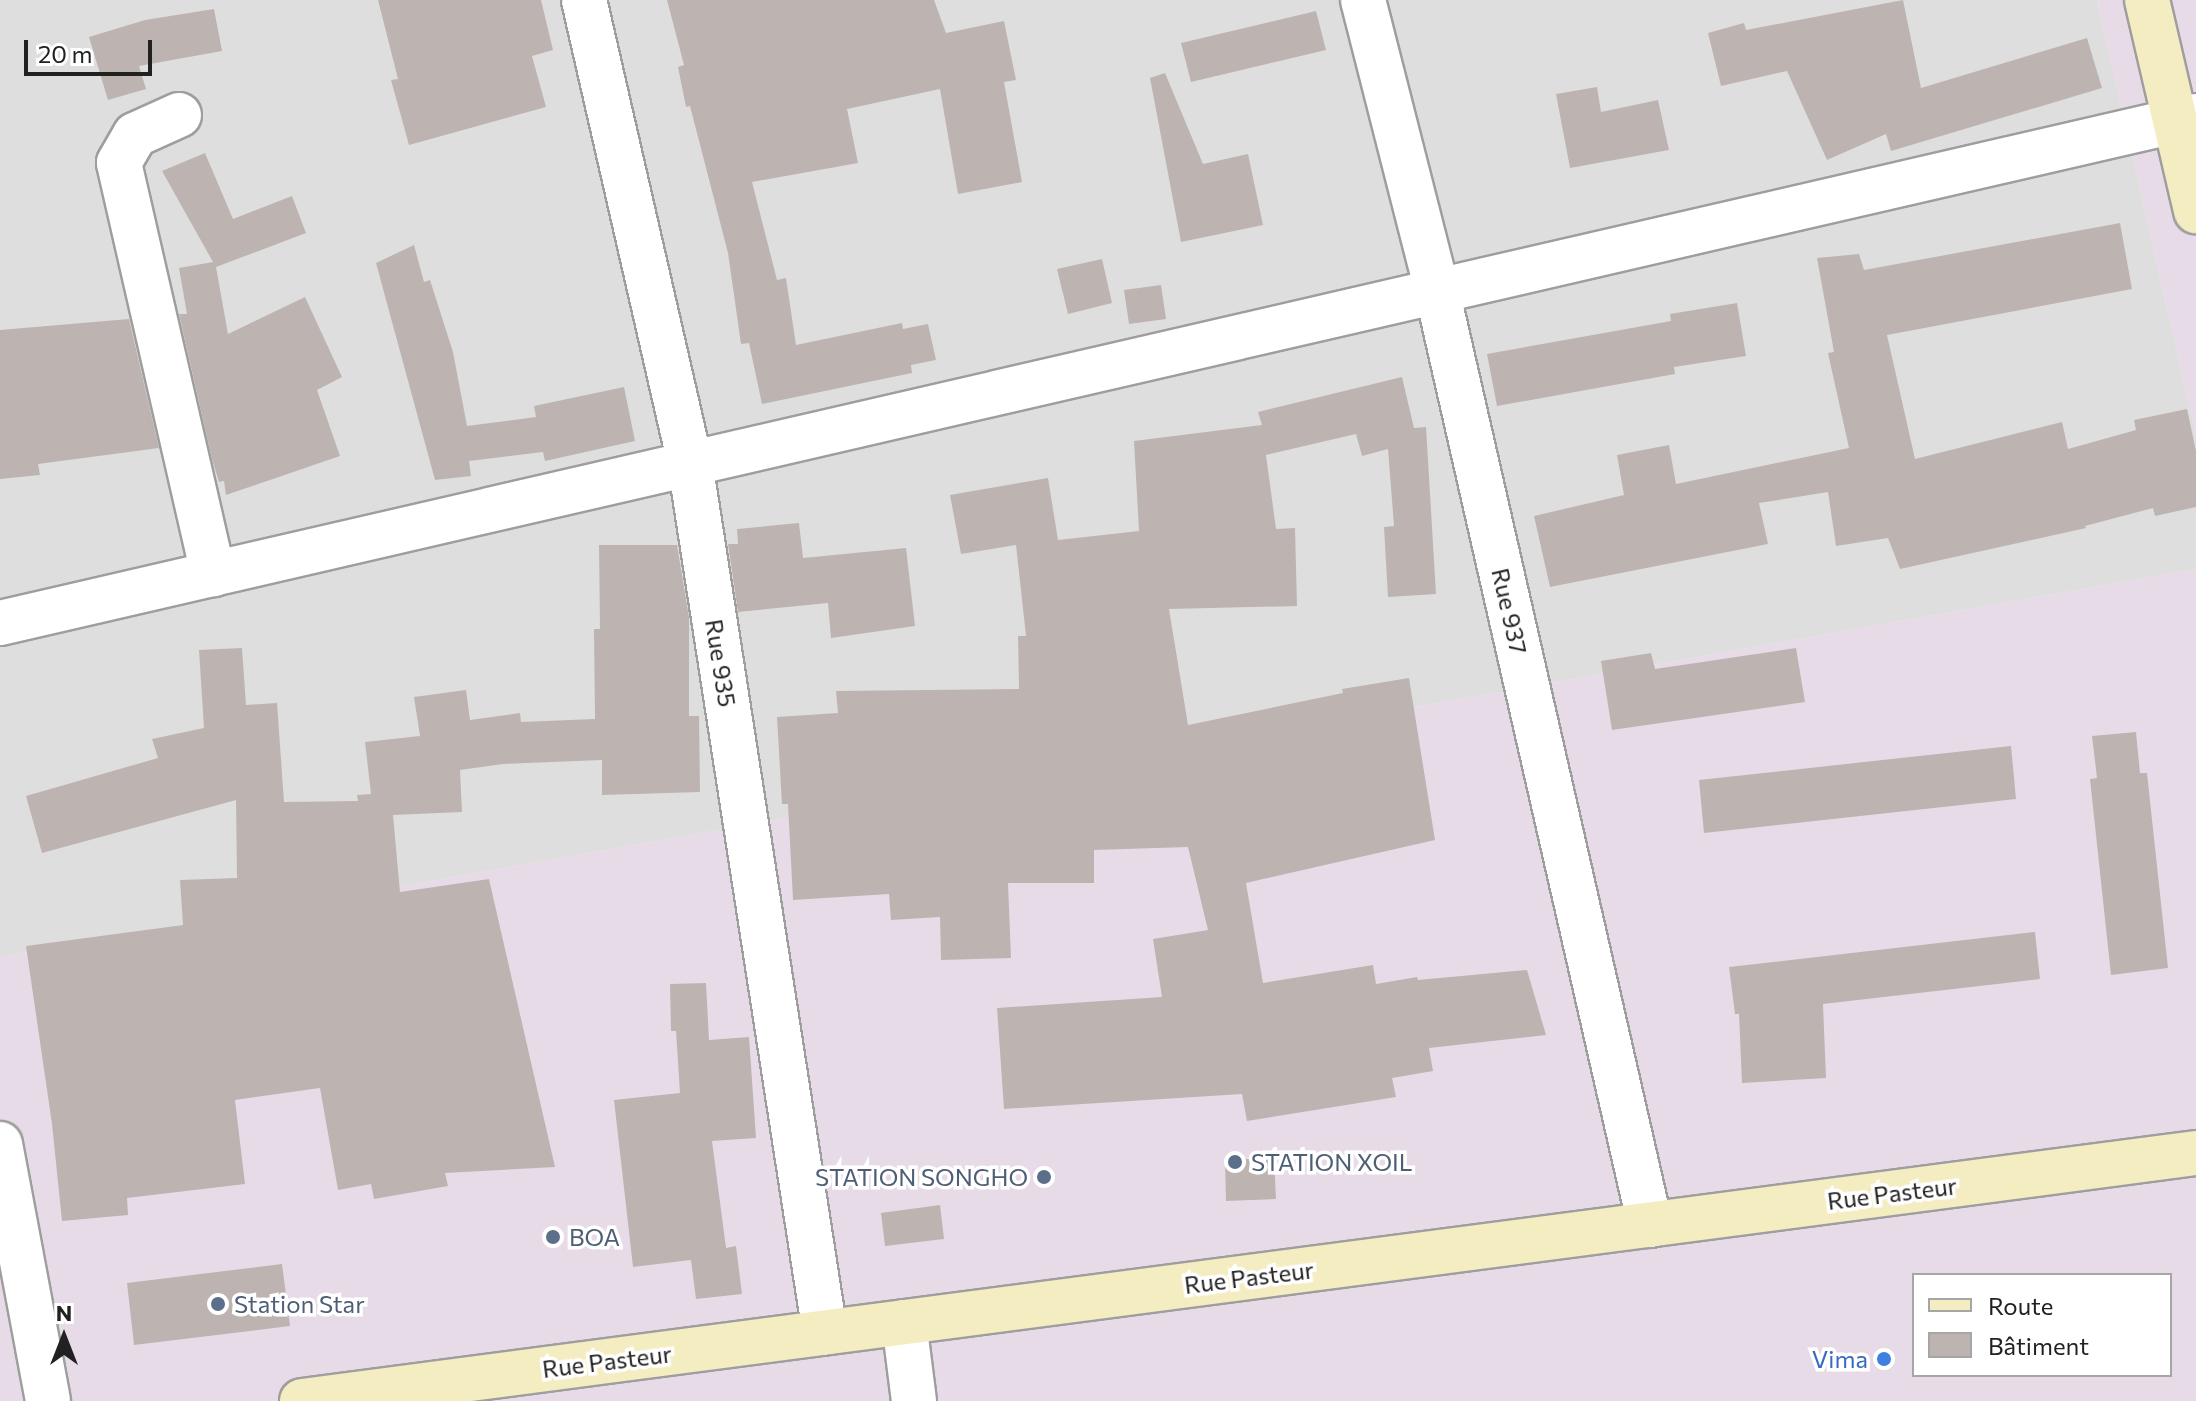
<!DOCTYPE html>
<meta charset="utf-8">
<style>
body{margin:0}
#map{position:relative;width:2196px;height:1401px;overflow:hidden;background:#f0ece8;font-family:Commissioner,sans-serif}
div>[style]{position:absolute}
.residential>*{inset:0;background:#dfdede}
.industrial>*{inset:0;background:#e8dbe8}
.building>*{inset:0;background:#bdb4b1}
.roads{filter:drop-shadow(2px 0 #9e9e9e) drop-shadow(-2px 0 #9e9e9e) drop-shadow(0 2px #9e9e9e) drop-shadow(0 -2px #9e9e9e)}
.street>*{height:44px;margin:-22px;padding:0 22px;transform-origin:22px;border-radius:22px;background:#fff}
.secondary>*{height:44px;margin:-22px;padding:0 22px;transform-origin:22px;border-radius:22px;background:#f4edc2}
.dots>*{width:22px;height:22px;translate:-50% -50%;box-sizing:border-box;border:4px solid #fff;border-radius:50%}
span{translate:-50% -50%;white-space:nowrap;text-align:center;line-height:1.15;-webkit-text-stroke:7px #fff;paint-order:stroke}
.street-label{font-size:24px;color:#212121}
.service-label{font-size:24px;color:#4e5e75}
.left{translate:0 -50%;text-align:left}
.right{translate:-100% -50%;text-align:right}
.shop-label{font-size:24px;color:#366cbe}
.legend{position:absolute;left:1912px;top:1273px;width:260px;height:104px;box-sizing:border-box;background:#fff;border:2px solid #a6a6a6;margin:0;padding:10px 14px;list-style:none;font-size:24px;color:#212121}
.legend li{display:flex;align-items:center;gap:16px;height:40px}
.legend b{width:40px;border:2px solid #a6a6a6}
.north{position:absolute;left:24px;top:1297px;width:80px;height:80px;-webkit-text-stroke:6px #fff;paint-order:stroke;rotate:0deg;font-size:22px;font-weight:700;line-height:32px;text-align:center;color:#212121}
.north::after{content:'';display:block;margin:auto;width:28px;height:36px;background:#212121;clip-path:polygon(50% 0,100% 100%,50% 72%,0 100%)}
.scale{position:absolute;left:24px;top:40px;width:128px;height:36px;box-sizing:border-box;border:4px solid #212121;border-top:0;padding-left:10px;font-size:24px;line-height:28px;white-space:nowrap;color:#212121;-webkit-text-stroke:6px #fff;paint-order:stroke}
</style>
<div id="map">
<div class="residential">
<i style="clip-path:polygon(0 0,2097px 0,2196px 436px,2196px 569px,0 957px)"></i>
</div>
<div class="industrial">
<i style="clip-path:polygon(2097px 0,2196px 0,2196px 436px)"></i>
<i style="clip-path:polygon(evenodd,2196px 569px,2196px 1401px,0 1401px,0 957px,2196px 569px,1914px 1275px,2170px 1275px,2170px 1375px,1914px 1375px,1914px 1275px)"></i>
</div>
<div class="building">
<i style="clip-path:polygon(378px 0,541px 0,553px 50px,532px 56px,546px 107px,409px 145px,391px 80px,398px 79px)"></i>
<i style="clip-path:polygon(667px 0,934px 0,946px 33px,1004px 21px,1016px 80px,1004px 82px,1022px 182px,958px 194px,940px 89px,847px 109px,858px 163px,752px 182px,777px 280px,786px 278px,796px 345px,902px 323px,903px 329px,928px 324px,936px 360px,911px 365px,912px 373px,762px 404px,749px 343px,741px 344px,728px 253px,690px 106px,686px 107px,678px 67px,684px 65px)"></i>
<i style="clip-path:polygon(1903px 0,1921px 88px,2087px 38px,2102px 88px,1891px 151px,1886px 134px,1827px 160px,1787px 71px,1721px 86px,1708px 33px,1744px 23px,1746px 30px)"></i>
<i style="clip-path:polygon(214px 9px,222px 51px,139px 66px,146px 89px,108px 100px,89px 37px,145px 20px)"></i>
<i style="clip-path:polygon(1316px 11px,1326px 50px,1191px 82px,1181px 43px)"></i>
<i style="clip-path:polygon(1165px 73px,1203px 164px,1248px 154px,1263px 225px,1181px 242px,1150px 78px)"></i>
<i style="clip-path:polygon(1597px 87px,1601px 112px,1658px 100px,1669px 150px,1570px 168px,1556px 94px)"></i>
<i style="clip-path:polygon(205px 153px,233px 219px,292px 196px,306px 233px,216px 267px,228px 334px,305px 297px,342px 377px,317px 390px,340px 456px,226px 495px,224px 481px,219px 482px,212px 459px,179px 314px,187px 314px,179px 268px,213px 262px,162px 171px)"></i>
<i style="clip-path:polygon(2120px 223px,2132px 289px,1887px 335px,1915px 459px,2062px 422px,2068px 449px,2136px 430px,2134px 420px,2187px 409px,2196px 451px,2196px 507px,2155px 516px,2153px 508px,2085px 526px,2086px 528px,1900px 569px,1888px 538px,1836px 546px,1828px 492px,1759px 503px,1768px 544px,1550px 587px,1534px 516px,1624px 495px,1617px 455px,1669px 445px,1676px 484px,1849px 448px,1828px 353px,1834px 352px,1817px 258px,1859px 254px,1864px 270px)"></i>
<i style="clip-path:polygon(414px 245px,424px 282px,430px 280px,453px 352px,467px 426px,536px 417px,534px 406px,624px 387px,635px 441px,545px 461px,543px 452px,469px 461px,471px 476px,435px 480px,376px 263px)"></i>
<i style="clip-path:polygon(1102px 259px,1112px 303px,1068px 314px,1057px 269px)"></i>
<i style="clip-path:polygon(1161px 285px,1166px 319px,1129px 324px,1124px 290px)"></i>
<i style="clip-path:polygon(1737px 303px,1746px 356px,1674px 367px,1675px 374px,1497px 406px,1487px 354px,1671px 321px,1670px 314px)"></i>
<i style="clip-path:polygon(129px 319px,159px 448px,38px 464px,40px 475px,0 479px,0 330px)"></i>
<i style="clip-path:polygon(1402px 377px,1414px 428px,1426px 427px,1436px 594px,1388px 597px,1384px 527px,1394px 526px,1388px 449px,1362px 456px,1356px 434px,1266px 455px,1276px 529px,1295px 528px,1297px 606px,1169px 609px,1188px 725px,1343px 693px,1342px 689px,1409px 678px,1435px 840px,1246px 883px,1263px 983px,1373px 965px,1376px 984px,1417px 977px,1418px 980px,1527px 970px,1546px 1035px,1429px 1048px,1433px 1071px,1392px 1078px,1396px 1097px,1247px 1121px,1242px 1094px,1004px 1109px,997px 1008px,1162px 997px,1153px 939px,1208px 930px,1188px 847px,1094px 850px,1094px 883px,1008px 883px,1011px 958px,941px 960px,940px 917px,891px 920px,889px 894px,793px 900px,788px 804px,782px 804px,777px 717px,838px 713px,836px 691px,1019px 689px,1018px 636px,1026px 636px,1016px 545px,961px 554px,950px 495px,1048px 478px,1058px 540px,1139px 531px,1134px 441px,1262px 425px,1258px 412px)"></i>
<i style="clip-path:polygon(799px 523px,803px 558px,906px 548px,915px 626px,831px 638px,828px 603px,738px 612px,728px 544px,738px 544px,737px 529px)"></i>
<i style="clip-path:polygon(599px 545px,677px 545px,689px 617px,689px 716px,699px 716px,700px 792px,602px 795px,602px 760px,503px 764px,460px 770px,462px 812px,393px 815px,400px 892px,489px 879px,555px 1167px,445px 1173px,448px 1186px,374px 1199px,371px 1184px,338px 1190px,320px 1088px,235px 1100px,245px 1184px,127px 1198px,128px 1215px,62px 1221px,52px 1124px,26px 946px,183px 925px,180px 880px,237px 878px,236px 800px,42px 853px,26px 796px,158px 758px,152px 739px,204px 728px,199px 650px,242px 648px,246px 705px,277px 703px,284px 802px,358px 801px,357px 795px,371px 794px,365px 742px,420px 736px,414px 697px,466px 690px,470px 720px,520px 713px,521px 722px,595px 719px,594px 629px,600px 629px)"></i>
<i style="clip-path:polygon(1796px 648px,1805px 702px,1612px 730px,1601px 661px,1651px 653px,1655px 669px)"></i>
<i style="clip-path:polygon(2136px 732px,2140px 773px,2147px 773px,2168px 968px,2111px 975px,2090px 779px,2097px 778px,2092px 736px)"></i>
<i style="clip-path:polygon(2011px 746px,2016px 799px,1704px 833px,1699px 780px)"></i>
<i style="clip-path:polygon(2035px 932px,2040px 979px,1823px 1004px,1826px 1078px,1742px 1083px,1739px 1014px,1735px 1014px,1729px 967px)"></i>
<i style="clip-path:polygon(706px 983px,709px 1040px,749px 1037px,756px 1138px,712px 1141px,726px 1248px,736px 1246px,742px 1294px,696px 1299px,691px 1260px,633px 1267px,614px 1100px,680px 1093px,676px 1031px,671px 1031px,670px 984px)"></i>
<i style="clip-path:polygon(1274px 1158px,1276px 1199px,1226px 1201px,1225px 1160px)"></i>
<i style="clip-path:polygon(940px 1205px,944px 1239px,885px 1246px,881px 1213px)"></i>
<i style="clip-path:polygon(282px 1264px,290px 1326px,134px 1345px,127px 1283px)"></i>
</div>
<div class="roads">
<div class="street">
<i style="left:584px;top:0;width:475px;rotate:77.1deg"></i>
<i style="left:690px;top:463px;width:880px;rotate:81.18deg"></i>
<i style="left:1363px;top:0;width:300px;rotate:75.7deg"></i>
<i style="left:1437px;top:291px;width:958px;rotate:77.15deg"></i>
<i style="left:179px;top:115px;width:48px;rotate:155.6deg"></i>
<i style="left:135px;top:135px;width:32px;rotate:120deg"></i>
<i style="left:119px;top:163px;width:422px;rotate:77.1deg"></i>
<i style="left:0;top:623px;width:2254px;rotate:-13deg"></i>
<i style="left:0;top:1144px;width:261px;rotate:79.4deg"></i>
<i style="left:904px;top:1322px;width:80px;rotate:82.8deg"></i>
</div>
<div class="secondary">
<i style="left:2147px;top:0;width:217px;rotate:76.9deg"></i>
<i style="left:302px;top:1401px;width:1910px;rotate:-7.46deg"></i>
</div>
</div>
<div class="dots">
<i style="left:1235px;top:1162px;background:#5c6f8a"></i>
<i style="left:1044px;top:1177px;background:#5c6f8a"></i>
<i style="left:553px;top:1237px;background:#5c6f8a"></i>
<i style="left:218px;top:1304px;background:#5c6f8a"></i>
<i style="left:1884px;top:1359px;background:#3f7fe0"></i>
</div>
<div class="street-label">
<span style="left:1510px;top:611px;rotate:77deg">Rue 937</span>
<span style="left:721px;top:663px;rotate:81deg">Rue 935</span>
<span style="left:1892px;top:1193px;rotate:-7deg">Rue Pasteur</span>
<span style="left:1249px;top:1277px;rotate:-7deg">Rue Pasteur</span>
<span style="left:607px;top:1361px;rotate:-7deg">Rue Pasteur</span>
</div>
<div class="service-label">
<span class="left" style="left:1251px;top:1162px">STATION XOIL</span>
<span class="right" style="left:1028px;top:1177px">STATION SONGHO</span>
<span class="left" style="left:569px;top:1237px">BOA</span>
<span class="left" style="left:234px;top:1304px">Station Star</span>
</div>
<div class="shop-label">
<span class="right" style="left:1868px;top:1359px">Vima</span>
</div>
<ul class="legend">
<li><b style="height:10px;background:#f4edc2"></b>Route</li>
<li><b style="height:22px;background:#bdb4b1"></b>Bâtiment</li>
</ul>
<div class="north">N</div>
<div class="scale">20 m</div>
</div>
